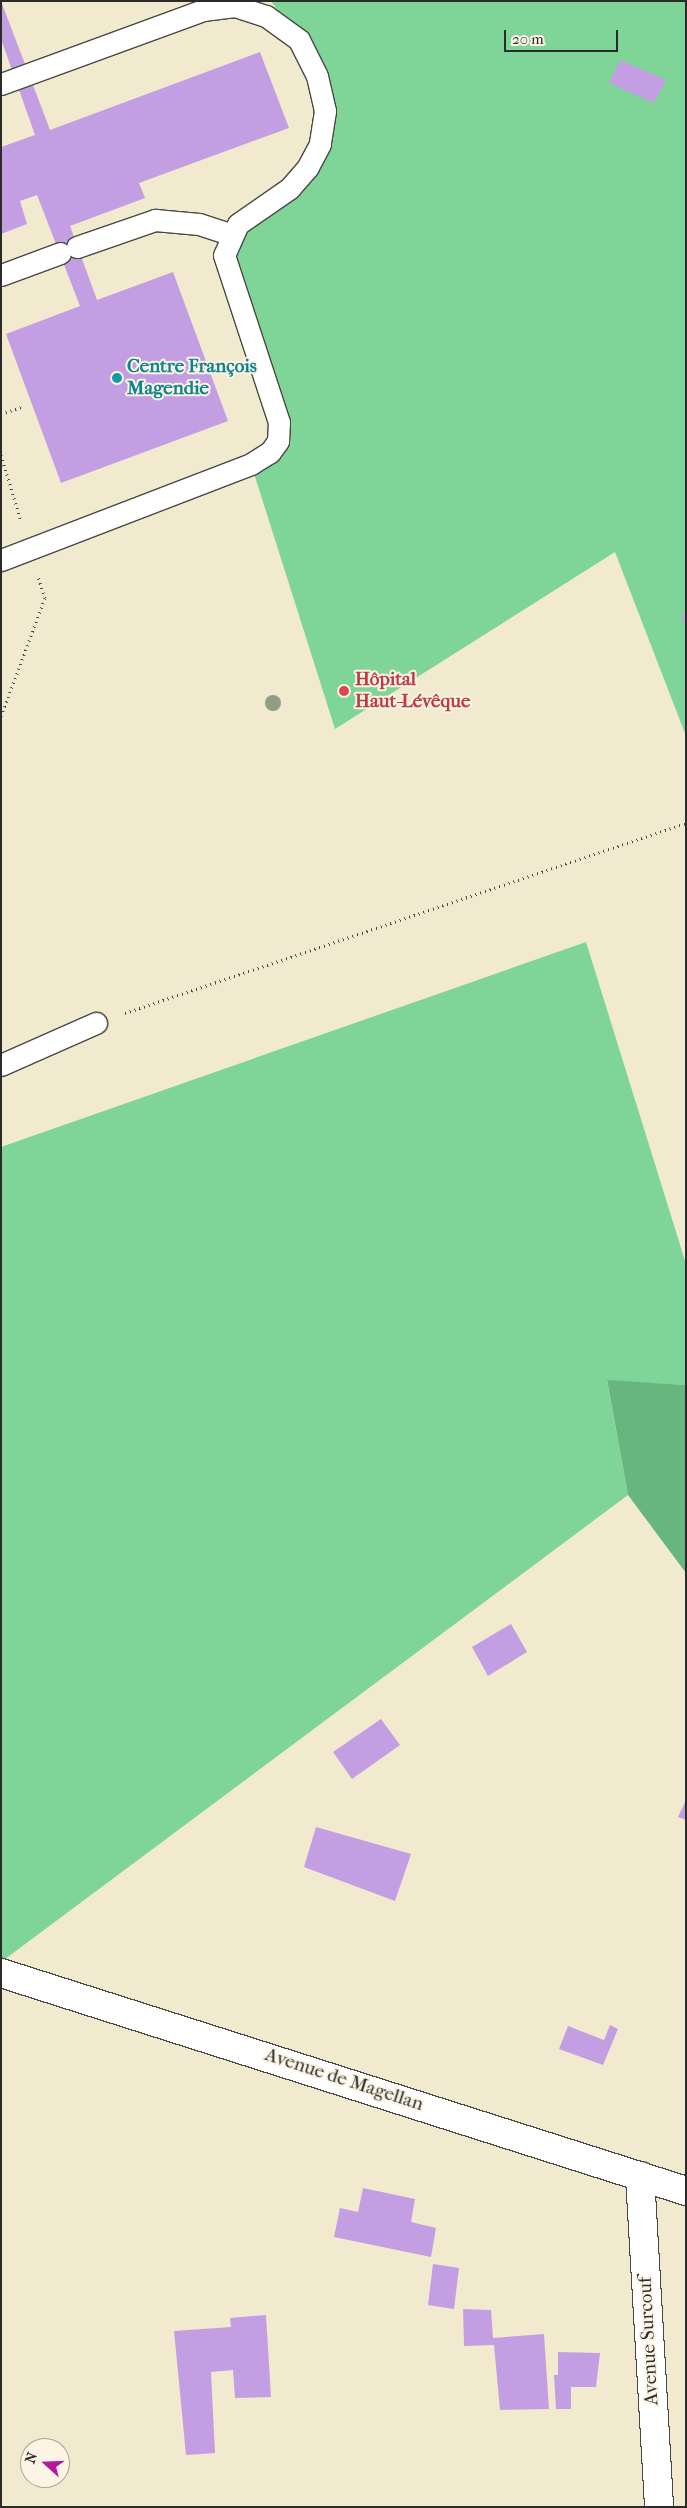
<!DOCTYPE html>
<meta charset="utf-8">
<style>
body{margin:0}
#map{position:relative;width:687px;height:2508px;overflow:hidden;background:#f1eacf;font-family:"IM FELL French Canon",serif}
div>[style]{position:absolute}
.green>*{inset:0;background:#7fd497}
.forest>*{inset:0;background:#67b680}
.building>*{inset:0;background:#c49ee2}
.path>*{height:3px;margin-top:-1.5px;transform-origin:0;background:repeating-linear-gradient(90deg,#494844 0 1px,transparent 0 5px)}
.roads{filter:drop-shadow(1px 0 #494844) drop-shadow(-1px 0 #494844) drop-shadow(0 1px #494844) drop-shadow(0 -1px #494844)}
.lane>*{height:21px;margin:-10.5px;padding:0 10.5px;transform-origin:10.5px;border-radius:10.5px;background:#fff}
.street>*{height:28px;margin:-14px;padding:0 14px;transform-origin:14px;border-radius:14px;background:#fff}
.secondary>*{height:28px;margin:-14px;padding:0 14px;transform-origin:14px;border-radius:14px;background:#fff}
.trees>*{width:16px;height:16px;margin:-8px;border-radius:50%;background:#929d86}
.dots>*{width:14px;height:14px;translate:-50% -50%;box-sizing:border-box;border:2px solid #fcf5e5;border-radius:50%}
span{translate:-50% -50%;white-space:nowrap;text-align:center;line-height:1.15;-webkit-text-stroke:4px #fcf5e5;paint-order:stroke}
.culture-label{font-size:19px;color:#0d838f;font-weight:700}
.left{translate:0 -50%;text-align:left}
.health-label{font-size:19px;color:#be3a42;font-weight:700}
.street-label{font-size:19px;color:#2b2b2b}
.frame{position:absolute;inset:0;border:2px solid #2b2b2b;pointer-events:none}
.north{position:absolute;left:20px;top:2438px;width:50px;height:50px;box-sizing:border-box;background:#fcf5e5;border:1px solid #a8a49b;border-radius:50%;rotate:290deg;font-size:14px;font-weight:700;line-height:20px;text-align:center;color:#2b2b2b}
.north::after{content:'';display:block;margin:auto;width:18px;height:22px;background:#b5179e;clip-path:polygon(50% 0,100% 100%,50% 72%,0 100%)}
.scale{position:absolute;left:504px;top:30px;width:114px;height:22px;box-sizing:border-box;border:2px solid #2b2b2b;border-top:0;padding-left:6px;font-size:15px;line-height:18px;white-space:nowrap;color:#2b2b2b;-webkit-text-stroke:4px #fcf5e5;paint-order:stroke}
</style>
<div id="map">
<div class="green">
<i style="clip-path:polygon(271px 1px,686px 1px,686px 736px,615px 552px,335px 729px,251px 464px,278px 441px,227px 241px,290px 188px,325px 111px,299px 40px)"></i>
<i style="clip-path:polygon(586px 942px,686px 1264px,686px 1385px,607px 1381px,628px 1495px,1px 1962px,1px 1147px)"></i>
</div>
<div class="forest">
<i style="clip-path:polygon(607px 1380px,686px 1385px,686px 1573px,628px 1495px)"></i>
</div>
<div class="building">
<i style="clip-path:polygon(1px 1px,50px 130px,260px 52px,289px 128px,139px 183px,145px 198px,70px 226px,97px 300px,173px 272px,228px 421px,61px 483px,6px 334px,80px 306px,37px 195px,20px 201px,27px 224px,1px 234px,1px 147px,35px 135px,1px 39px)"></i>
<i style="clip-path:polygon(620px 60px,666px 80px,654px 103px,609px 83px)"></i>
<i style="clip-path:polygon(686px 613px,686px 628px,681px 615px)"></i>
<i style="clip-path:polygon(511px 1624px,527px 1652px,488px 1676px,472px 1647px)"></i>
<i style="clip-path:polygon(381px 1719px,400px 1745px,352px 1779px,333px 1752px)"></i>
<i style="clip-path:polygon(686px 1800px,686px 1820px,678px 1817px)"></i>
<i style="clip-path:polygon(316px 1827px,411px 1854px,395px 1901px,304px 1867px)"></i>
<i style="clip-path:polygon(610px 2025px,618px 2029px,603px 2065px,559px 2049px,568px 2026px,604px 2040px)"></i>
<i style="clip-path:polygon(363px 2188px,415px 2199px,411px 2222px,436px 2228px,431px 2257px,334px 2237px,340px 2208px,358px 2212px)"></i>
<i style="clip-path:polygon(433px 2264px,459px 2268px,454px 2309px,428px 2305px)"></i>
<i style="clip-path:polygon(463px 2309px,491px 2310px,493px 2338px,544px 2334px,549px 2409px,500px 2410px,494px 2345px,464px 2346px)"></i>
<i style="clip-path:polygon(266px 2315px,271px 2397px,235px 2398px,233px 2370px,211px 2372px,215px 2453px,186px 2455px,174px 2331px,231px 2327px,230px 2318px)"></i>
<i style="clip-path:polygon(558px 2352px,600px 2353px,596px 2387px,571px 2387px,571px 2409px,556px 2409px,554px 2375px,558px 2375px)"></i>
</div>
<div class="path">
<i style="left:1px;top:414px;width:24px;rotate:-19deg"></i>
<i style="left:1px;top:455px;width:69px;rotate:73.1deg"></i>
<i style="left:1px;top:716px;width:126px;rotate:-69.6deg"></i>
<i style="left:45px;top:598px;width:22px;rotate:-108deg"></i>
<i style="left:125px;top:1013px;width:592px;rotate:-18.71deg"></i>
</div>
<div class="roads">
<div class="lane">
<i style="left:1px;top:84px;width:215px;rotate:-20.1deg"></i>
<i style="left:203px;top:10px;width:32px;rotate:-7deg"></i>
<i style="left:235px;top:6px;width:33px;rotate:18deg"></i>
<i style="left:266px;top:16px;width:41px;rotate:36deg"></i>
<i style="left:299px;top:40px;width:40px;rotate:63.4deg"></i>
<i style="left:317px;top:76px;width:36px;rotate:77deg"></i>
<i style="left:325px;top:111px;width:33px;rotate:99deg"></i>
<i style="left:320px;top:144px;width:26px;rotate:118deg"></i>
<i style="left:308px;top:167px;width:28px;rotate:131deg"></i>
<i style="left:290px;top:188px;width:63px;rotate:145.3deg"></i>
<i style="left:238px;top:224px;width:34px;rotate:114deg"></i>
<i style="left:224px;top:255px;width:176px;rotate:71.8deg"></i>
<i style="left:279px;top:422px;width:19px;rotate:93deg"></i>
<i style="left:278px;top:441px;width:14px;rotate:126deg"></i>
<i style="left:270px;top:452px;width:22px;rotate:148deg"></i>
<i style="left:251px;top:464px;width:268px;rotate:159deg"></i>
<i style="left:77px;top:247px;width:83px;rotate:-19.1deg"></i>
<i style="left:155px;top:220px;width:44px;rotate:5.2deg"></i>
<i style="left:199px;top:224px;width:33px;rotate:18deg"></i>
<i style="left:1px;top:275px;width:63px;rotate:-20.4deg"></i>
<i style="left:1px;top:1065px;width:104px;rotate:-23.9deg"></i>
</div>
<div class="street">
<i style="left:640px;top:2176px;width:332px;rotate:86.7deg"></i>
</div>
<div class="secondary">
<i style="left:1px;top:1973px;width:719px;rotate:17.65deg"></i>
</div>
</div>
<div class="trees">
<i style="left:273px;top:703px"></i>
</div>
<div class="dots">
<i style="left:117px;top:378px;background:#0f9aa8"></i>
<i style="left:344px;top:691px;background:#e0444e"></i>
</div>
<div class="culture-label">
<span class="left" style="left:127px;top:378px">Centre François<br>Magendie</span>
</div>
<div class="health-label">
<span class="left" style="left:355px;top:691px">Hôpital<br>Haut-Lévêque</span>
</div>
<div class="street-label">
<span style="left:344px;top:2080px;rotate:18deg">Avenue de Magellan</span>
<span style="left:649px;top:2341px;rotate:-93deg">Avenue Surcouf</span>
</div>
<div class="frame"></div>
<div class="north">N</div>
<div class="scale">20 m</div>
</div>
